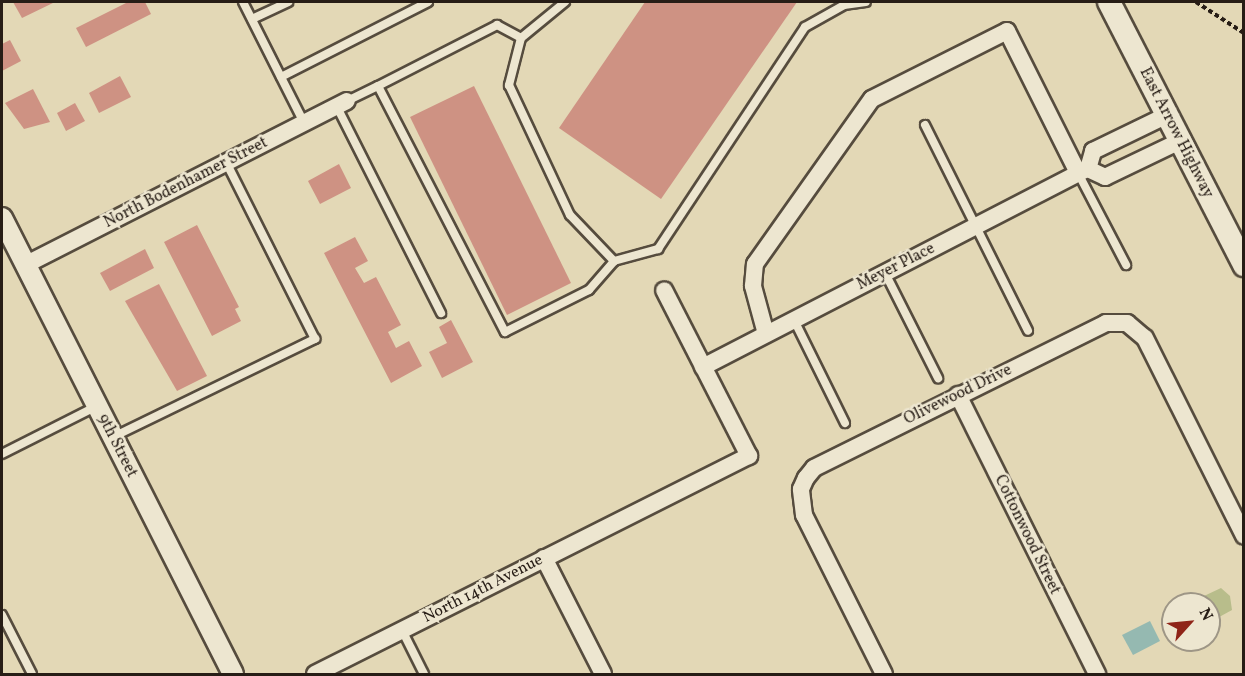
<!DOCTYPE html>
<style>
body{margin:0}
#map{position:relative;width:1245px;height:676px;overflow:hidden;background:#e3d8b6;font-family:Vollkorn,serif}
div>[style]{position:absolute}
.green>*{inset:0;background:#b8bd8b}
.water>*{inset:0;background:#95b9b1}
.building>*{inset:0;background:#ce9283}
.path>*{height:4px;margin-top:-2px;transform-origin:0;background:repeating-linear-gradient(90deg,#271d16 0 4.5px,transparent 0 7.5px)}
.roads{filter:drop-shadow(2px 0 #564c3e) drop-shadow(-2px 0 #564c3e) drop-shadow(0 2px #564c3e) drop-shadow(0 -2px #564c3e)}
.service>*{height:8px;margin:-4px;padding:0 4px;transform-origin:4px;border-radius:4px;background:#ede6d0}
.minor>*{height:16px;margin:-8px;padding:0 8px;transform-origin:8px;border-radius:8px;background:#ede6d0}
.tertiary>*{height:20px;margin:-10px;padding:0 10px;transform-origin:10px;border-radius:10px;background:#ede6d0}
.secondary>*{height:22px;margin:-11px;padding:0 11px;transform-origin:11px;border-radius:11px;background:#ede6d0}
span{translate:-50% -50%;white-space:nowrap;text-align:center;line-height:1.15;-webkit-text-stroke:5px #ede6d0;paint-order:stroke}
.street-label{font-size:16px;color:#271d16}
.frame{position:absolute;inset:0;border:3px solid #271d16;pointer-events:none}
.north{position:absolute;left:1161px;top:592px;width:60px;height:60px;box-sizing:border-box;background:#ede6d0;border:2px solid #9e9686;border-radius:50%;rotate:63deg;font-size:16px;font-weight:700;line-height:24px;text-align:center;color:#271d16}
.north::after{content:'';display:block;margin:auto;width:21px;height:27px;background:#8f2418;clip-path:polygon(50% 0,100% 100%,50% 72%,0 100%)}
</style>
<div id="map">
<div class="green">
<i style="clip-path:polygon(1221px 588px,1230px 596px,1232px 610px,1210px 622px,1209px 604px,1187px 604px)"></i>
</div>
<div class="water">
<i style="clip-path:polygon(1150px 621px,1160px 641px,1133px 655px,1122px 635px)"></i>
</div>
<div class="building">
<i style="clip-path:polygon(13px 2px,55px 2px,22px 18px)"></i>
<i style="clip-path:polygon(128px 2px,145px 2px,151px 14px,86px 47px,76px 28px)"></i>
<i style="clip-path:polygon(645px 2px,797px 2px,661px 199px,559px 128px)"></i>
<i style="clip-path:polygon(10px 40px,21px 61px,2px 71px,2px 44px)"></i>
<i style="clip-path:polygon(120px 76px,131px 97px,99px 113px,89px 93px)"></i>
<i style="clip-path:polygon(474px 86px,571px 283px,507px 315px,410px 117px)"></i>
<i style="clip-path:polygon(33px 89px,50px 122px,24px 129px,5px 103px)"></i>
<i style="clip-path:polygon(75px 103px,85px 121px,66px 131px,57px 113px)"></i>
<i style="clip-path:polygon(339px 164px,351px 188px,320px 204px,308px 181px)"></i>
<i style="clip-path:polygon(197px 225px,239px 307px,235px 309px,241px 321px,212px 336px,164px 242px)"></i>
<i style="clip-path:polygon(355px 237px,368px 261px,355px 268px,364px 283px,376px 277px,401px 325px,388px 332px,396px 348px,409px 341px,422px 366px,391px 383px,324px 253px)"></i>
<i style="clip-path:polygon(145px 249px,154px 268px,110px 291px,100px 273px)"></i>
<i style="clip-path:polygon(159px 284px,207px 376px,177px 391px,125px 301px)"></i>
<i style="clip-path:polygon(451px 320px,473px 362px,442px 378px,429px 352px,447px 343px,439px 327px)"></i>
</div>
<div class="path">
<i style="left:1196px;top:2px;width:57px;rotate:32.9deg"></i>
</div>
<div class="roads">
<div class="service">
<i style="left:243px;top:2px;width:136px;rotate:63.2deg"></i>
<i style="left:565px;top:2px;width:57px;rotate:140.7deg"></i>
<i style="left:521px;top:38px;width:49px;rotate:104.3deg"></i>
<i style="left:509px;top:85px;width:144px;rotate:64.9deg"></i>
<i style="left:570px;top:215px;width:64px;rotate:46.3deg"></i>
<i style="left:614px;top:261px;width:46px;rotate:-15.3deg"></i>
<i style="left:658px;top:249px;width:266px;rotate:-56.5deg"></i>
<i style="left:805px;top:27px;width:45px;rotate:-29.4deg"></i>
<i style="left:844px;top:5px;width:22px;rotate:-8deg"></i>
<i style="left:252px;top:19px;width:40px;rotate:-25deg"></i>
<i style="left:281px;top:77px;width:165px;rotate:-27deg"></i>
<i style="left:378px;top:86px;width:134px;rotate:-27.1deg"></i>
<i style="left:497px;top:25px;width:27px;rotate:28deg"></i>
<i style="left:347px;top:101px;width:34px;rotate:-26deg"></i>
<i style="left:378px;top:86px;width:277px;rotate:62.7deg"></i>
<i style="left:505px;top:332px;width:94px;rotate:-26.6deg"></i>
<i style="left:589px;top:290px;width:38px;rotate:-49deg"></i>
<i style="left:337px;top:107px;width:231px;rotate:63.2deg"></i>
<i style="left:925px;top:125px;width:230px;rotate:63.4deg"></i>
<i style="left:1078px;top:173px;width:104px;rotate:62.4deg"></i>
<i style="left:885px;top:273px;width:118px;rotate:63.2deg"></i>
<i style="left:794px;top:320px;width:115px;rotate:63.7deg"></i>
<i style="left:113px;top:437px;width:225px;rotate:-25.9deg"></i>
<i style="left:315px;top:339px;width:198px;rotate:-116.7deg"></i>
<i style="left:2px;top:454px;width:106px;rotate:-26.8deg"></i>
<i style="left:2px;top:615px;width:66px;rotate:63deg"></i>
<i style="left:402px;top:630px;width:49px;rotate:63.4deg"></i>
</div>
<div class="minor">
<i style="left:1088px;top:169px;width:19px;rotate:25deg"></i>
<i style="left:1105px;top:177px;width:83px;rotate:-25.6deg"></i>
<i style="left:1088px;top:169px;width:19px;rotate:-74deg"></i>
<i style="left:1093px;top:151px;width:82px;rotate:-25.9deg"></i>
<i style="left:25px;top:265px;width:361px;rotate:-27deg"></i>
<i style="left:766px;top:334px;width:50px;rotate:-105.2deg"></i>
<i style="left:753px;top:286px;width:22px;rotate:-85deg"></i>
<i style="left:755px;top:264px;width:202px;rotate:-54.7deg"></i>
<i style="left:872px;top:99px;width:151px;rotate:-26.7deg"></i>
<i style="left:1007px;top:31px;width:159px;rotate:63.4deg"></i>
<i style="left:703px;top:367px;width:431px;rotate:-27.3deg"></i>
<i style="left:958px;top:395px;width:312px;rotate:63.5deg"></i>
<i style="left:544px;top:558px;width:130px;rotate:63deg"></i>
<i style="left:315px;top:674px;width:486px;rotate:-26.7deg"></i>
<i style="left:749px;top:456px;width:186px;rotate:-117.1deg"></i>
<i style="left:884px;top:674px;width:178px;rotate:-116.7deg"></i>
<i style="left:804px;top:515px;width:26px;rotate:-97deg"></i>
<i style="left:801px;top:489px;width:12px;rotate:-66deg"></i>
<i style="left:806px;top:478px;width:13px;rotate:-51deg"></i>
<i style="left:814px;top:468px;width:326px;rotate:-26.4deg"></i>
<i style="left:1106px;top:323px;width:21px"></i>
<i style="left:1127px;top:323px;width:23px;rotate:40deg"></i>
<i style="left:1145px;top:338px;width:221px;rotate:63.4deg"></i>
</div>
<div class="tertiary">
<i style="left:2px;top:218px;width:511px;rotate:63.13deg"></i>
</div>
<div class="secondary">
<i style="left:1109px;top:2px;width:296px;rotate:62.8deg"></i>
</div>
</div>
<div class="street-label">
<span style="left:1176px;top:133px;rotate:63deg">East Arrow Highway</span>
<span style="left:186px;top:183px;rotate:-27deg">North Bodenhamer Street</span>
<span style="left:896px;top:267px;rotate:-27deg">Meyer Place</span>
<span style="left:958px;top:395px;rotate:-26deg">Olivewood Drive</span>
<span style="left:117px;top:446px;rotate:63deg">9th Street</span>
<span style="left:1027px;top:535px;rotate:64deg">Cottonwood Street</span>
<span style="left:483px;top:589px;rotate:-27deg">North 14th Avenue</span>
</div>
<div class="frame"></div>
<div class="north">N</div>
</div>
